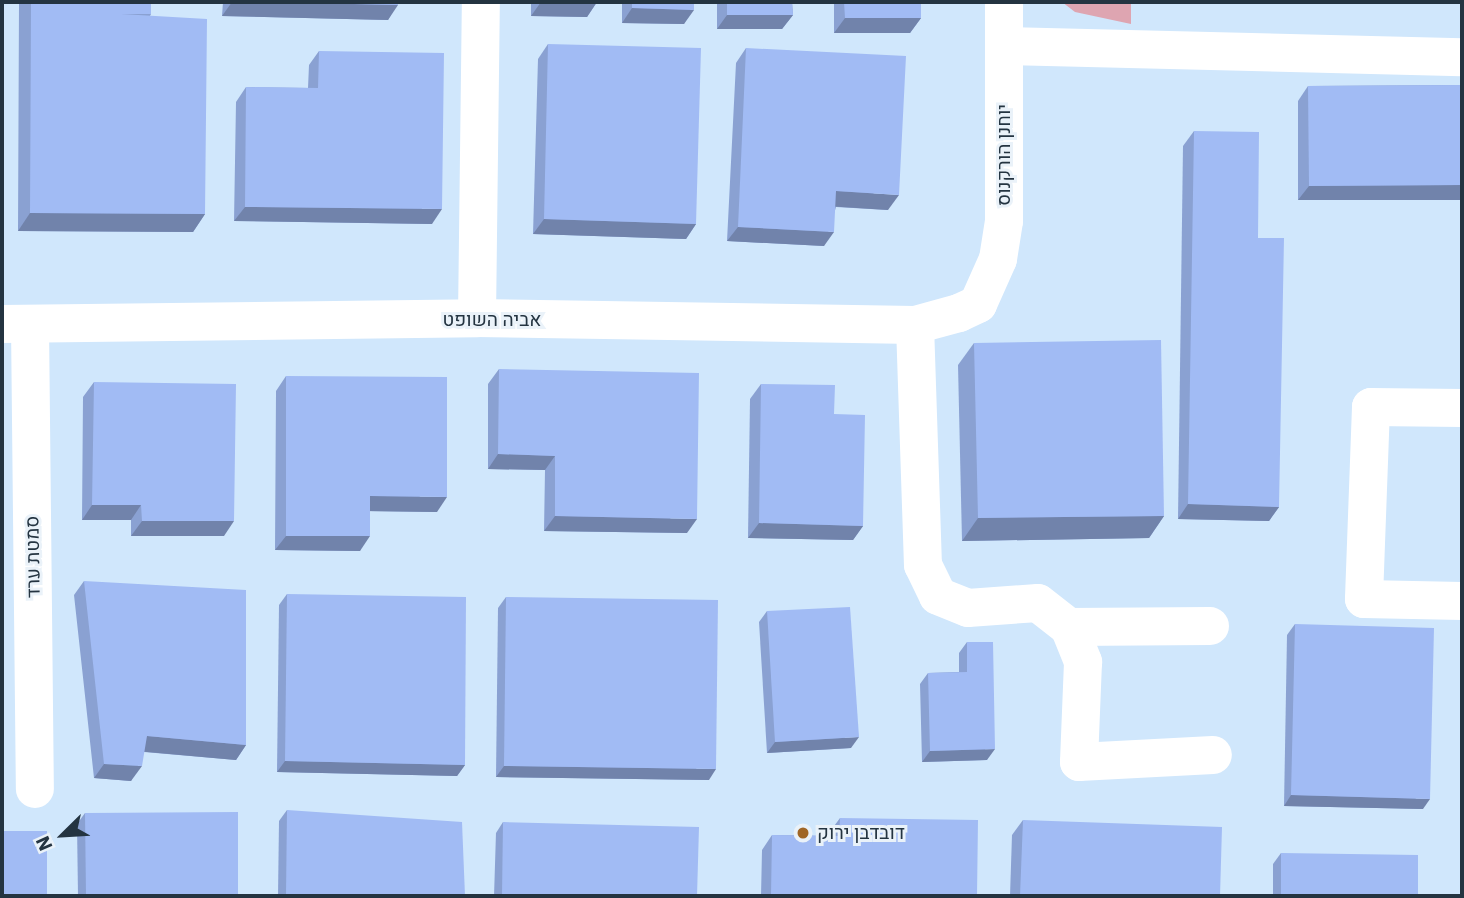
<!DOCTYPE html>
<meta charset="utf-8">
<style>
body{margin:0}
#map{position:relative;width:1464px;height:898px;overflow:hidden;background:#d0e7fc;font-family:"IBM Plex Sans",Heebo,sans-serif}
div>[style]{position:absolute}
.green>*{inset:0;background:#dea5b1}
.minor>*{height:38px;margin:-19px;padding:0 19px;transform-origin:19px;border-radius:19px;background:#fff}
.wall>*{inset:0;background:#8aa1d2}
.shaded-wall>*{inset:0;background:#7183ab}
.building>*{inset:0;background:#a1bbf4}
.dots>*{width:19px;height:19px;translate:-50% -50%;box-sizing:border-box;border:4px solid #eaf2f9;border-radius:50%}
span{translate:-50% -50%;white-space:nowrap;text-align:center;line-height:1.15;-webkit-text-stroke:6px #eaf2f9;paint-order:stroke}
.street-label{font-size:19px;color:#243441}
.poi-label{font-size:19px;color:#243441}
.left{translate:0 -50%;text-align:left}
.frame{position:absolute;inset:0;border:4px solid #243441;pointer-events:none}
.north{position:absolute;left:28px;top:800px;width:70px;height:70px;-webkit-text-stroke:5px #eaf2f9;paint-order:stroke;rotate:246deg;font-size:19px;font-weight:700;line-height:28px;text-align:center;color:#243441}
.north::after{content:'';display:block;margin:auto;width:24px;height:32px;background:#243441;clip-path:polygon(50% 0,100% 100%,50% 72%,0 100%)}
</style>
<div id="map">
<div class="green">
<i style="clip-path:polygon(1062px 2px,1131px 2px,1131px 24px,1075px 12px)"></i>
</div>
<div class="minor">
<i style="left:1004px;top:46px;width:458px;rotate:1.4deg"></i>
<i style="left:477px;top:318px;width:316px;rotate:-89.3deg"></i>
<i style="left:2px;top:324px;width:475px;rotate:-0.7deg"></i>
<i style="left:477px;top:318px;width:438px;rotate:0.9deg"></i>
<i style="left:915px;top:325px;width:46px;rotate:-15.3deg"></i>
<i style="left:959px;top:313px;width:21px;rotate:-25deg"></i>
<i style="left:978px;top:304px;width:49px;rotate:-66deg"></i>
<i style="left:998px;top:259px;width:38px;rotate:-81deg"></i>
<i style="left:1004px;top:221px;width:219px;rotate:-90deg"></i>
<i style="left:30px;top:324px;width:465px;rotate:89.4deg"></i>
<i style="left:915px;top:325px;width:240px;rotate:88.1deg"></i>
<i style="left:923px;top:565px;width:34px;rotate:64deg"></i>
<i style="left:938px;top:596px;width:32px;rotate:22deg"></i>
<i style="left:968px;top:608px;width:70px;rotate:-4.1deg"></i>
<i style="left:1038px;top:603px;width:39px;rotate:38deg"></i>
<i style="left:1069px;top:627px;width:38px;rotate:68deg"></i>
<i style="left:1083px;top:662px;width:100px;rotate:92.3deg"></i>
<i style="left:1079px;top:762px;width:134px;rotate:-3deg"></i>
<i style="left:1462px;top:408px;width:91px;rotate:-179.4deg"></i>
<i style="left:1371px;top:407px;width:192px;rotate:92.1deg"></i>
<i style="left:1364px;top:599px;width:98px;rotate:1.2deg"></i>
<i style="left:1069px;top:627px;width:141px;rotate:-0.4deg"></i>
</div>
<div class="wall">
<i style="clip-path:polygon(19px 2px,151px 2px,151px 14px,150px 16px,205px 214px,193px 232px,18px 231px)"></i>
<i style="clip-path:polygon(223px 2px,398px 2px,388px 20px,222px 16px)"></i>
<i style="clip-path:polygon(531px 2px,597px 2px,587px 17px,531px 16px)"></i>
<i style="clip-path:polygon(622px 2px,694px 2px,684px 24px,622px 23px)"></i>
<i style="clip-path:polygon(717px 2px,792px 2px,793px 15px,782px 29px,717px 29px)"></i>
<i style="clip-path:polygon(834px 2px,921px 2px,921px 18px,910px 33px,834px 33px)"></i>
<i style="clip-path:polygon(548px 44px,696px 224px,686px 239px,533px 234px,538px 59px)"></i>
<i style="clip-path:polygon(746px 48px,888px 210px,836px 207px,824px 246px,727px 241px,736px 63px)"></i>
<i style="clip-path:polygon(319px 51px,432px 224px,234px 221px,236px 102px,246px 87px,308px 88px,309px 65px)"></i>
<i style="clip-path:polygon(1462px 85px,1462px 200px,1298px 200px,1298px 101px,1308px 86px)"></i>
<i style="clip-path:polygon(1194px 131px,1258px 238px,1279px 507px,1269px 521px,1178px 519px,1183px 146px)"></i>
<i style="clip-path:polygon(974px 343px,1164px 516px,1149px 538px,962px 541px,958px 365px)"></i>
<i style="clip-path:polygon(499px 369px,687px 533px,544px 531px,545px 470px,488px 469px,488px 384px)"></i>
<i style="clip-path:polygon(286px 376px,437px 512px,370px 511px,360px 551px,275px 550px,276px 391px)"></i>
<i style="clip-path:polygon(94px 382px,224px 536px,131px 536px,131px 520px,82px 520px,83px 397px)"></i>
<i style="clip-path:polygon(761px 384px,834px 414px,863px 526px,853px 540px,748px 538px,750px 399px)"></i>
<i style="clip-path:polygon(84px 581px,246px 745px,236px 760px,144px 752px,131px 781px,94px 778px,74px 595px)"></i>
<i style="clip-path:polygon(287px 594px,465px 765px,457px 776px,277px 772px,279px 605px)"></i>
<i style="clip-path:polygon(506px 597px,709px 780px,496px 777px,498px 608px)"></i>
<i style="clip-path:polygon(767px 611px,851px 748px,767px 753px,759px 622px)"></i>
<i style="clip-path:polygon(1295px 624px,1423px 809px,1284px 806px,1287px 635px)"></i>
<i style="clip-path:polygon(967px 642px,987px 760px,922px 762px,920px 684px,928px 673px,959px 672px,959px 653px)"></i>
<i style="clip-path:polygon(287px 810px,465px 896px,278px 896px,279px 821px)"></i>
<i style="clip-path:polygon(85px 813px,238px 896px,78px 896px,77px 824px)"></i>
<i style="clip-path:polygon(840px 818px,977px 896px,761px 896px,762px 850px,772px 835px,829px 836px,829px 833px)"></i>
<i style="clip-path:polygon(1023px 820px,1220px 896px,1010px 896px,1012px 835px)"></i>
<i style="clip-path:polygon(503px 822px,697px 896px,494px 896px,496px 833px)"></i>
<i style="clip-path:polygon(1281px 853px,1418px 896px,1273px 896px,1273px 864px)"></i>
</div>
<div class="shaded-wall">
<i style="clip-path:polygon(232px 2px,265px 2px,398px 5px,388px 20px,222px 16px)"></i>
<i style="clip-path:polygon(541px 2px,597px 2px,587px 17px,531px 16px)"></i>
<i style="clip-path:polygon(632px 8px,694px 10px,684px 24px,622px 23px)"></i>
<i style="clip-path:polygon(727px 15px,793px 15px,782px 29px,717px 29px)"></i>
<i style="clip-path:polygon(845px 18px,921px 18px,910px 33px,834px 33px)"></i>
<i style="clip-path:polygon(1462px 185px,1462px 200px,1298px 200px,1309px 186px)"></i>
<i style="clip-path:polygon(836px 191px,899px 195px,888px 210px,826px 206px)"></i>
<i style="clip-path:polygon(245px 207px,442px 209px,432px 224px,234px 221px)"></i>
<i style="clip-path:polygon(30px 213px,205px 214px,193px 232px,18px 231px)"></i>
<i style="clip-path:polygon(544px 219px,696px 224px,686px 239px,533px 234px)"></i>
<i style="clip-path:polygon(738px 227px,834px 232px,824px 246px,727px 241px)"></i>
<i style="clip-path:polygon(498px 454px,555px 456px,545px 470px,488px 469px)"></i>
<i style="clip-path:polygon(370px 496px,447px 497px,437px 512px,360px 511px)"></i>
<i style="clip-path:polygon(1188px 504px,1279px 507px,1269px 521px,1178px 519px)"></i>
<i style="clip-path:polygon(92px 505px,141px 505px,131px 520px,82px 520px)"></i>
<i style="clip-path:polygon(555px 516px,697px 519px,687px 533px,544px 531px)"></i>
<i style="clip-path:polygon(1164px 516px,1149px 538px,962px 541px,978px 518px)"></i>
<i style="clip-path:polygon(142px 521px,234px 521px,224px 536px,131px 536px)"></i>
<i style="clip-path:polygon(759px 523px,863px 526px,853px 540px,748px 538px)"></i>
<i style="clip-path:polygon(286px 536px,370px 536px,360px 551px,275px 550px)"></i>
<i style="clip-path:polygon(147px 736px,246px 745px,236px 760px,136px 751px)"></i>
<i style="clip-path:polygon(859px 737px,851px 748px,767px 753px,775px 742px)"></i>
<i style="clip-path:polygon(995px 749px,987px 760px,922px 762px,930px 751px)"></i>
<i style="clip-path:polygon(285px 761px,465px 765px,457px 776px,277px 772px)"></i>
<i style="clip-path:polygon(104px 764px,142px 766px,131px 781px,94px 778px)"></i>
<i style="clip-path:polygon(504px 766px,716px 769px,709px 780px,496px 777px)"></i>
<i style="clip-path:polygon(1291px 795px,1430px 799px,1423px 809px,1284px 806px)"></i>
<i style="clip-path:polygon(771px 895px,912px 896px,770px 896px)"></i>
</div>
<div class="building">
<i style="clip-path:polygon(31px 2px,151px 2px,151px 14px,121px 14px,207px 19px,205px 214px,30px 213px)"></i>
<i style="clip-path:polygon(265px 2px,398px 2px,398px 5px)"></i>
<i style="clip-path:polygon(632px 2px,694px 2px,694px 10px,632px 8px)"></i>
<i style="clip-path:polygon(727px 2px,792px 2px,793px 15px,727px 15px)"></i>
<i style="clip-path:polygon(844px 2px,921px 2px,921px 18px,845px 18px)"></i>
<i style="clip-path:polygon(548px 44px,701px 48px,696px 224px,544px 219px)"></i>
<i style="clip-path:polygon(746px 48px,906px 56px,899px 195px,836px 191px,834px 232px,738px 227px)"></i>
<i style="clip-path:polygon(319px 51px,444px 53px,442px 209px,245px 207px,246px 87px,318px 88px)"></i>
<i style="clip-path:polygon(1462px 85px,1462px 185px,1309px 186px,1308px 86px)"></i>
<i style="clip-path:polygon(1194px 131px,1259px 132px,1258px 238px,1284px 238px,1279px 507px,1188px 504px)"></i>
<i style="clip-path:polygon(1161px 340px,1164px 516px,978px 518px,974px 343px)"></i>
<i style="clip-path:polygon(499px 369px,699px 373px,697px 519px,555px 516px,555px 456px,498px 454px)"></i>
<i style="clip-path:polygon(286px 376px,447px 377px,447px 497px,370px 496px,370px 536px,286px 536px)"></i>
<i style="clip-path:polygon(94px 382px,236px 384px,234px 521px,142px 521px,141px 505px,92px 505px)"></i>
<i style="clip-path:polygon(761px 384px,835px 385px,834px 414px,865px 415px,863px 526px,759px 523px)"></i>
<i style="clip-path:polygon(84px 581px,246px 590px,246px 745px,147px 736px,142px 766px,104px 764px)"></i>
<i style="clip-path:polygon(287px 594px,466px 597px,465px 765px,285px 761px)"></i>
<i style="clip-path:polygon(506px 597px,718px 600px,716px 769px,504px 766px)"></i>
<i style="clip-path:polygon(850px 607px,859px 737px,775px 742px,767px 611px)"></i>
<i style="clip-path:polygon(1295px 624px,1434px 628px,1430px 799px,1291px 795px)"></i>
<i style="clip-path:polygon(967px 642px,993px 642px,995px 749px,930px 751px,928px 673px,967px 672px)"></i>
<i style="clip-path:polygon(287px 810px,462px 822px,465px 896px,286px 896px)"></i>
<i style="clip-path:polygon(238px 812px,238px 896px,86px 896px,85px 813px)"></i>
<i style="clip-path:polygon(840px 818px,978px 820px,977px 896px,771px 895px,772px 835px,839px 836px)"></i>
<i style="clip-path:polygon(1023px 820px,1222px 827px,1220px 896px,1020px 896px)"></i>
<i style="clip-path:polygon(503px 822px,699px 827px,697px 896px,502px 896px)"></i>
<i style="clip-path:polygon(2px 831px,47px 831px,47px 896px,2px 896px)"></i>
<i style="clip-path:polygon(1281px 853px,1418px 855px,1418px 896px,1281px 896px)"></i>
</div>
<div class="dots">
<i style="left:803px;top:833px;background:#a06625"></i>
</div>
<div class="street-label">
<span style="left:1004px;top:155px;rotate:-90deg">יוחנן הורקנוס</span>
<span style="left:492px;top:320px">אביה השופט</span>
<span style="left:33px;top:557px;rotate:-91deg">סמטת ערד</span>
</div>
<div class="poi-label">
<span class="left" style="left:817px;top:833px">דובדבן ירוק</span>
</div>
<div class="frame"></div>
<div class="north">N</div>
</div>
